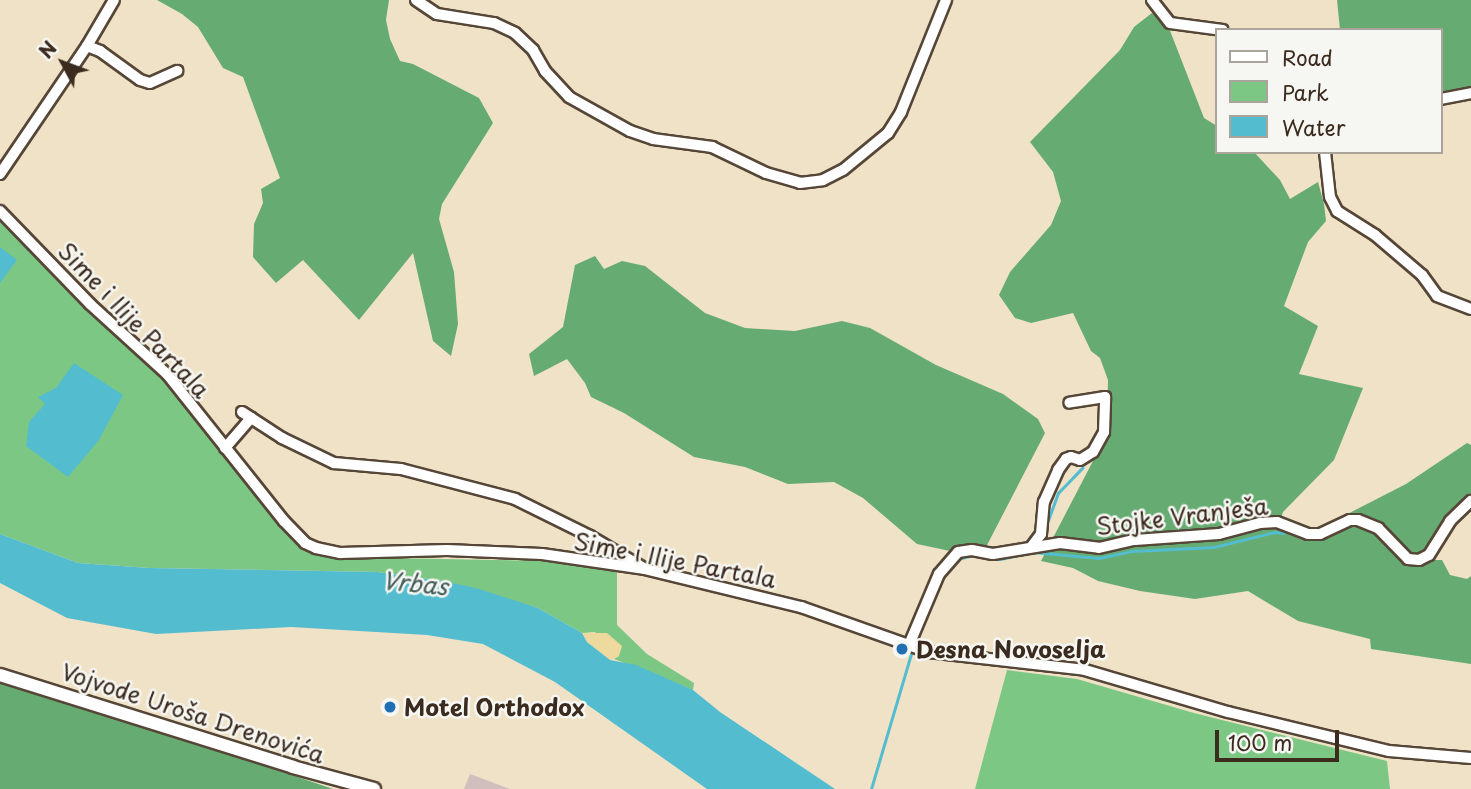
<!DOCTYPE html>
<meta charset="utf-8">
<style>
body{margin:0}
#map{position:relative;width:1471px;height:789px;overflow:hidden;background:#efe2c6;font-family:"Playpen Sans",sans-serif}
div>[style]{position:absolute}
.industrial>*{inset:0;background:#d1bfbd}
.green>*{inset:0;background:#7dc784}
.forest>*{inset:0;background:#66ac72}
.sand>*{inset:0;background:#eeda9e}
.water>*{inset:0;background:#53bdcf}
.stream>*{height:2.5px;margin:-1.25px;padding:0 1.25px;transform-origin:1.25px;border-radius:1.25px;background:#53bdcf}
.roads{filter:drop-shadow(2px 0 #564637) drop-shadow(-2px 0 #564637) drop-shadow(0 2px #564637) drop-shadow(0 -2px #564637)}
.minor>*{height:10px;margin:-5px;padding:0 5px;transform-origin:5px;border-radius:5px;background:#fff}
.major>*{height:12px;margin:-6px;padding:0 6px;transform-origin:6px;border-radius:6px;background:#fff}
.dots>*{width:19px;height:19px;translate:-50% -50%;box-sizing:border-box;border:4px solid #f6f6f2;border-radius:50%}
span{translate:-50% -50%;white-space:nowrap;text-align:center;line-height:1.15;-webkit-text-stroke:5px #f6f6f2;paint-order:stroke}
.street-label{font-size:23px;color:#3b2a1e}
.poi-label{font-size:23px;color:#3b2a1e;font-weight:700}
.left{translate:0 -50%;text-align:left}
.water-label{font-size:24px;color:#435d5c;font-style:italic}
.legend{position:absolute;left:1215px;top:28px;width:228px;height:126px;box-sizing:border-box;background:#f6f6f2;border:2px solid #aba49d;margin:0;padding:9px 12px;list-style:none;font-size:21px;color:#3b2a1e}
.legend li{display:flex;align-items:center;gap:14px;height:35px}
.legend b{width:35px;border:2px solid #aba49d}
.north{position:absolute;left:28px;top:28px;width:70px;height:70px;-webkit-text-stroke:5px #f6f6f2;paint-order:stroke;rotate:311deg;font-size:19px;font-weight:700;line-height:28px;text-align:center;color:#3b2a1e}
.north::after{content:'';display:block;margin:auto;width:24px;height:32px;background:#3b2a1e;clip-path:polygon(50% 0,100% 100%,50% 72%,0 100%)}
.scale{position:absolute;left:1215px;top:730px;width:124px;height:32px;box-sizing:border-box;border:4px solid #3b2a1e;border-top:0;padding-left:9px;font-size:21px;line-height:24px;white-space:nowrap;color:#3b2a1e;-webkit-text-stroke:5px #f6f6f2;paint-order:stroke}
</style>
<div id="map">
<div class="industrial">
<i style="clip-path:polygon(470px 774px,510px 789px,464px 789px)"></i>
</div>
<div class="green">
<i style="clip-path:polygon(0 211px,167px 375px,311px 550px,336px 557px,544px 561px,617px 570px,617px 625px,647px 654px,694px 683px,693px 690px,614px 659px,619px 656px,595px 632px,582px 633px,538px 608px,449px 582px,377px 572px,150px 568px,78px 563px,0 534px)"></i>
<i style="clip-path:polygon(1007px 670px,1077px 679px,1194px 713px,1387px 761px,1390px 789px,975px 789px)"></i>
</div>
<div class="forest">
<i style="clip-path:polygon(157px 0,389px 0,386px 20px,390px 39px,400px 61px,413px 64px,479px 98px,493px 123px,442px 204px,439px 219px,454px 272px,458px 324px,451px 356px,433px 341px,413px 253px,359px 320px,303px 260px,276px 283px,253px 257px,254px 224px,263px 203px,261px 189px,280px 178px,243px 77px,223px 68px,198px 27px,182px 14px)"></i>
<i style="clip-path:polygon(1337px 0,1471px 0,1471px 90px,1441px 94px,1441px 30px,1340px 30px)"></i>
<i style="clip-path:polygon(1152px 13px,1167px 23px,1204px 118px,1217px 126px,1217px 152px,1254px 152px,1280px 180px,1290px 199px,1318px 182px,1324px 204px,1326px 221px,1308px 242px,1284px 306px,1318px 326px,1299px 374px,1363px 388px,1334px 460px,1283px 512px,1278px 527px,1313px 537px,1326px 525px,1406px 484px,1467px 443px,1471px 445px,1471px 494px,1445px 522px,1429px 548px,1418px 554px,1421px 565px,1433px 560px,1442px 560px,1450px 575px,1467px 579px,1471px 576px,1471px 664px,1371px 649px,1370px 639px,1298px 621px,1248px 591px,1195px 599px,1140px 591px,1098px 581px,1073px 568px,1041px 561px,1107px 434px,1108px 380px,1100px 358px,1091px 351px,1073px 313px,1031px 323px,1015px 318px,999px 295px,1010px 272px,1051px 225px,1061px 201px,1053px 172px,1030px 142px,1120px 50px,1134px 27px)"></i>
<i style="clip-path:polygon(595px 256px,604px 269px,622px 261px,645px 266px,705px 313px,745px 328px,795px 331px,842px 321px,870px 328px,936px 365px,1003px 394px,1038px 419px,1045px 433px,985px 549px,973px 546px,950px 551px,917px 544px,863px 498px,834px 482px,788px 484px,745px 467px,694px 457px,624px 413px,591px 397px,585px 383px,567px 359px,534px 376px,529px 354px,563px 327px,575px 265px)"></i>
<i style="clip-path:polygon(0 681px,277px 770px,333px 789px,0 789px)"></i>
</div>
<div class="sand">
<i style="clip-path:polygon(582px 633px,607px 633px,622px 646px,619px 656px,610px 660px,587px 642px)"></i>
</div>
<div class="water">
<i style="clip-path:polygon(0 247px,17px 260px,0 283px)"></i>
<i style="clip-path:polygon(74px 363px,123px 395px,99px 440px,68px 477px,26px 446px,29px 422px,45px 404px,38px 397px,56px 388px)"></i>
<i style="clip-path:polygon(0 534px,78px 563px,150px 568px,377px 572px,449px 582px,479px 589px,538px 608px,582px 633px,587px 642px,610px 660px,636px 665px,693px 690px,720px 712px,835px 789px,707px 789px,555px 682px,483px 644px,427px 635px,291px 627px,156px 634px,67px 618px,0 583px)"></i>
</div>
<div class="stream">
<i style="left:1046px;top:526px;width:35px;rotate:-70deg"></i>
<i style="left:1058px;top:493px;width:35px;rotate:-46deg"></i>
<i style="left:1033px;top:552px;width:66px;rotate:5.2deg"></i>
<i style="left:1099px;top:558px;width:35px;rotate:-12deg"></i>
<i style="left:1133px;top:551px;width:81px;rotate:-2.8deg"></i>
<i style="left:1214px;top:547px;width:63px;rotate:-13.8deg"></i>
<i style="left:1275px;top:532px;width:9px;rotate:6deg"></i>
<i style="left:957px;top:559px;width:18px;rotate:-13deg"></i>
<i style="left:975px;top:555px;width:25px;rotate:9deg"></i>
<i style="left:1000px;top:559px;width:24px;rotate:-12deg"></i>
<i style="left:871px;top:789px;width:141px;rotate:-73.5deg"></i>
</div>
<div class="roads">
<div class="minor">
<i style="left:416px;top:0;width:25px;rotate:34deg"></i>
<i style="left:437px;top:14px;width:58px;rotate:9deg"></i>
<i style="left:494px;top:23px;width:23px;rotate:25deg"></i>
<i style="left:515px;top:33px;width:25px;rotate:43deg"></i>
<i style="left:533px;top:50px;width:24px;rotate:60deg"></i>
<i style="left:545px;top:71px;width:35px;rotate:47deg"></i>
<i style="left:569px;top:97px;width:70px;rotate:29.1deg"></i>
<i style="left:630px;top:131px;width:24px;rotate:19deg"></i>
<i style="left:653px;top:139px;width:60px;rotate:7.7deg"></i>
<i style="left:712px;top:147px;width:60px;rotate:25.7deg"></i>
<i style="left:766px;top:173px;width:35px;rotate:16deg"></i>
<i style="left:800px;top:183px;width:23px;rotate:-7deg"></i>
<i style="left:823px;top:180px;width:22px;rotate:-27deg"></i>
<i style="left:843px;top:170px;width:58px;rotate:-39.4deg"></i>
<i style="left:888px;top:133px;width:25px;rotate:-58deg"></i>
<i style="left:901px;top:112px;width:121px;rotate:-68.1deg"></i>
<i style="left:1152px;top:0;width:29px;rotate:52deg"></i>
<i style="left:1170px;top:23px;width:53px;rotate:7.5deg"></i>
<i style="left:87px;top:46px;width:53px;rotate:-59.6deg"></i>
<i style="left:1441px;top:99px;width:31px;rotate:-11deg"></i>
<i style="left:1325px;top:152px;width:45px;rotate:83.7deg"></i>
<i style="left:1330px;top:197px;width:16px;rotate:63deg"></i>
<i style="left:1337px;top:211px;width:45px;rotate:32.3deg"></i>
<i style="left:1375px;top:235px;width:62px;rotate:40.4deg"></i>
<i style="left:1422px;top:275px;width:26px;rotate:54deg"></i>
<i style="left:1437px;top:296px;width:36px;rotate:21deg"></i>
<i style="left:0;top:174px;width:155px;rotate:-55.8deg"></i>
<i style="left:87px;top:46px;width:14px;rotate:21deg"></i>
<i style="left:100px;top:51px;width:49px;rotate:35.9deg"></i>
<i style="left:140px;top:80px;width:10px;rotate:17deg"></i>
<i style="left:150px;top:83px;width:30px;rotate:-24deg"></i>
<i style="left:0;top:211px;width:129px;rotate:45.9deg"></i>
<i style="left:90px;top:304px;width:104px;rotate:42.3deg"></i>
<i style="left:167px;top:374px;width:188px;rotate:51.5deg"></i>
<i style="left:284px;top:521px;width:30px;rotate:46deg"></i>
<i style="left:305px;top:543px;width:12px;rotate:24deg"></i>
<i style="left:316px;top:548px;width:25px;rotate:12deg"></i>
<i style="left:340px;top:553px;width:107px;rotate:-1.6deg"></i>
<i style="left:447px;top:550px;width:95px;rotate:2.4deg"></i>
<i style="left:542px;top:554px;width:104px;rotate:8.3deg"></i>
<i style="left:645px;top:569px;width:161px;rotate:13.7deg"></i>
<i style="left:801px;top:607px;width:135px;rotate:19.5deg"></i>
<i style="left:928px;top:652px;width:158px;rotate:6.5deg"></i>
<i style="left:1085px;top:670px;width:149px;rotate:16.4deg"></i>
<i style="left:1228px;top:712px;width:166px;rotate:13.6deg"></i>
<i style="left:1389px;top:751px;width:82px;rotate:4.9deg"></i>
<i style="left:242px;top:412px;width:48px;rotate:33deg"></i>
<i style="left:282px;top:438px;width:58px;rotate:25.7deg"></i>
<i style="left:334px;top:463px;width:67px;rotate:5.1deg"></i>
<i style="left:401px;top:469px;width:118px;rotate:14.7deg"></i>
<i style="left:515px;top:499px;width:84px;rotate:26.3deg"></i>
<i style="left:590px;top:536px;width:61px;rotate:30.8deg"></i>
<i style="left:225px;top:448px;width:40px;rotate:-49deg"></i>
<i style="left:1032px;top:546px;width:15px;rotate:-53deg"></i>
<i style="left:1041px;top:534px;width:32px;rotate:-85deg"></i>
<i style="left:1044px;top:502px;width:35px;rotate:-66deg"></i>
<i style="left:1058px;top:470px;width:14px;rotate:-54deg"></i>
<i style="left:1066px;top:459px;width:5px;rotate:-22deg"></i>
<i style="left:1071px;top:457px;width:9px;rotate:18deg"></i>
<i style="left:1080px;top:460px;width:15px;rotate:-32deg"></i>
<i style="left:1093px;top:452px;width:23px;rotate:-61deg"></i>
<i style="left:1104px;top:432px;width:35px;rotate:-88deg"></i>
<i style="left:1105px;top:397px;width:36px;rotate:171deg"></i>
<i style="left:909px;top:645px;width:77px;rotate:-67.1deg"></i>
<i style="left:939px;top:574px;width:29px;rotate:-49deg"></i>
<i style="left:958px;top:552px;width:14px;rotate:-8deg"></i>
<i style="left:972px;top:550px;width:21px;rotate:11deg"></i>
<i style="left:993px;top:554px;width:68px;rotate:-9.3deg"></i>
<i style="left:1060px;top:543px;width:39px;rotate:7deg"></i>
<i style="left:1099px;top:548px;width:37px;rotate:-13deg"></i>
<i style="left:1135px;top:540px;width:84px;rotate:-4.1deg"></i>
<i style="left:1219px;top:534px;width:42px;rotate:-15deg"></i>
<i style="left:1260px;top:523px;width:17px;rotate:-3deg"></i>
<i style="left:1277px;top:522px;width:33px;rotate:21deg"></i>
<i style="left:1308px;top:534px;width:12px"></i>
<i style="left:1320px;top:534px;width:33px;rotate:-25deg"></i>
<i style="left:1350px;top:520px;width:8px"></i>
<i style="left:1358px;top:520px;width:22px;rotate:22deg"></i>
<i style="left:1378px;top:528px;width:43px;rotate:45.9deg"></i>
<i style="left:1408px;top:559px;width:11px;rotate:5deg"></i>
<i style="left:1419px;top:560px;width:11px;rotate:-27deg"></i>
<i style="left:1429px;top:555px;width:40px;rotate:-58deg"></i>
<i style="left:1450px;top:521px;width:29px;rotate:-44deg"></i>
</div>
<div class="major">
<i style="left:0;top:675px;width:307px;rotate:17.4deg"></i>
<i style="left:293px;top:767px;width:84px;rotate:15.2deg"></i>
</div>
</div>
<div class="dots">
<i style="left:902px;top:649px;background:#1f6fb2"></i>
<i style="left:390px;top:707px;background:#1f6fb2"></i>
</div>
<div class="street-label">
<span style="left:134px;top:320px;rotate:46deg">Sime i Ilije Partala</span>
<span style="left:1182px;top:516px;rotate:-7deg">Stojke Vranješa</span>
<span style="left:675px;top:560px;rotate:11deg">Sime i Ilije Partala</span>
<span style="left:193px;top:713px;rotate:18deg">Vojvode Uroša Drenovića</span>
</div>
<div class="poi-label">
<span class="left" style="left:916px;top:649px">Desna Novoselja</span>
<span class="left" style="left:404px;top:707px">Motel Orthodox</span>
</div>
<div class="water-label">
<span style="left:415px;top:583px;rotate:6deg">Vrbas</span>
</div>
<ul class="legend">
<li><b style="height:9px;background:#fff"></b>Road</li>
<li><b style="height:19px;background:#7dc784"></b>Park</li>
<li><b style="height:19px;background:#53bdcf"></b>Water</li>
</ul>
<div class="north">N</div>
<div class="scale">100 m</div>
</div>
